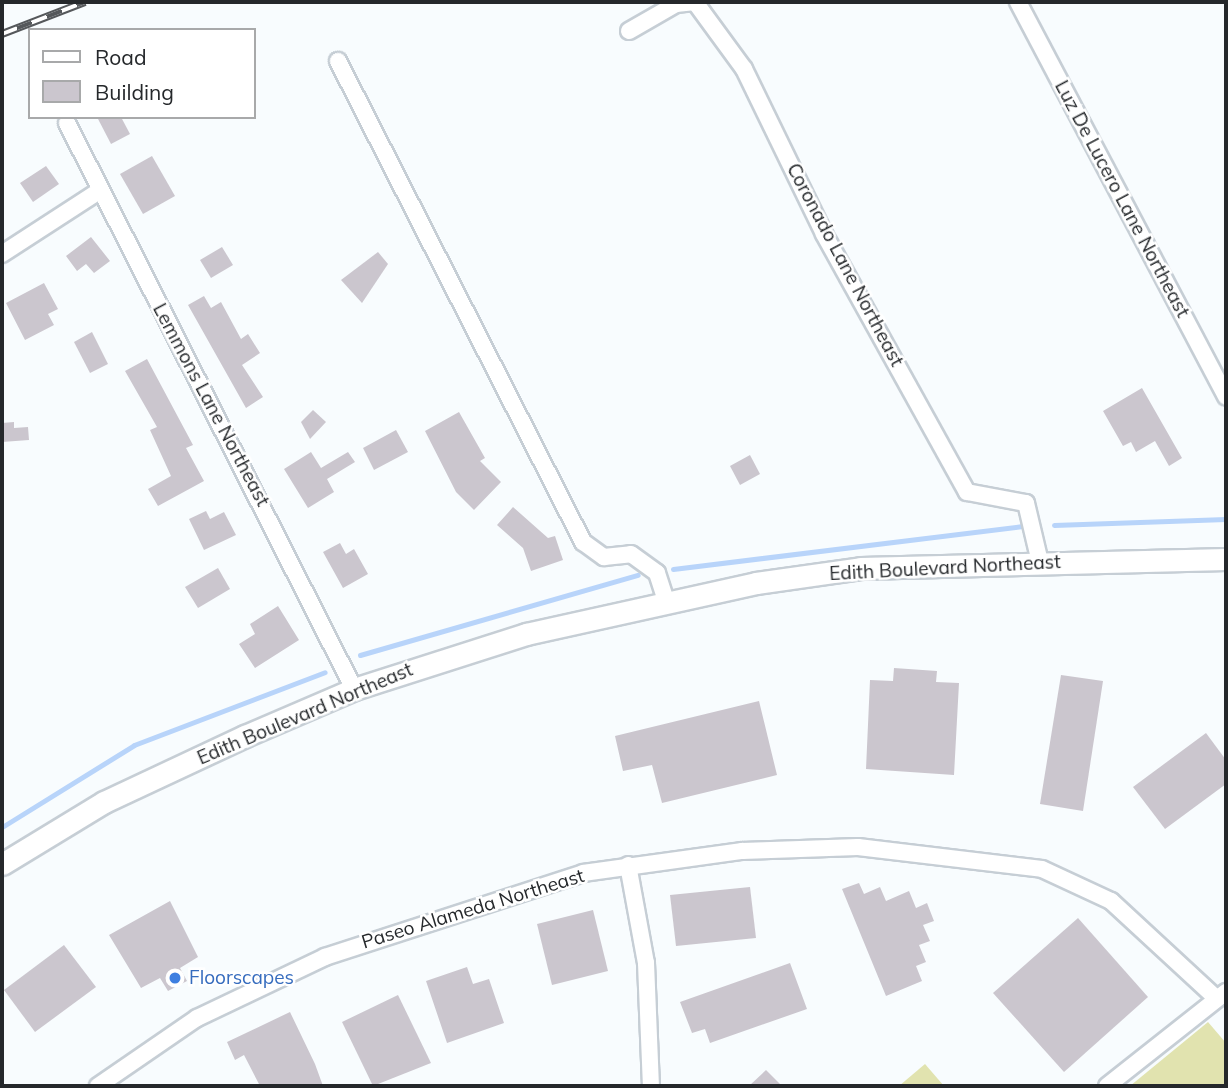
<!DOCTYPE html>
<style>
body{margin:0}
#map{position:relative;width:1228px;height:1088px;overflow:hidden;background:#f8fcfe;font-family:Mulish,sans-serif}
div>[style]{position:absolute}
.green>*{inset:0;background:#e1e3af}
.stream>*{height:5px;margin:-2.5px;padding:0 2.5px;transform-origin:2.5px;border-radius:2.5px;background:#b8d4fa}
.building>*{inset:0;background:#cbc6ce}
.roads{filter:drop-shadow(2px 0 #c6ced5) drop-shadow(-2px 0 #c6ced5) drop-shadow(0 2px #c6ced5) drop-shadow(0 -2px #c6ced5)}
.street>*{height:16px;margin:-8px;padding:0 8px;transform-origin:8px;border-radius:8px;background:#fff}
.secondary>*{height:21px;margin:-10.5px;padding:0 10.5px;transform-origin:10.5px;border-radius:10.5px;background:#fff}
.rail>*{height:8px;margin-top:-4px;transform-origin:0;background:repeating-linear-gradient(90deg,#fff 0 16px,#55585b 0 32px);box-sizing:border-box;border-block:2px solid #55585b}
.dots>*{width:19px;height:19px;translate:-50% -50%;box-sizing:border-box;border:4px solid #fff;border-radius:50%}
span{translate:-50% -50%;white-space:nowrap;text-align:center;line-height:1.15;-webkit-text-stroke:5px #fff;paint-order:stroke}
.street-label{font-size:19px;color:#25282b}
.shop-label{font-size:19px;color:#366cbe}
.left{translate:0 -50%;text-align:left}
.frame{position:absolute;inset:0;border:4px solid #25282b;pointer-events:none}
.legend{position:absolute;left:28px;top:28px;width:228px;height:91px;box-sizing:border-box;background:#fff;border:2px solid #a8a9aa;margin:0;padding:9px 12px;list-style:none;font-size:21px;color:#25282b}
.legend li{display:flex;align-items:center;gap:14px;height:35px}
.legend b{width:35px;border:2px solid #a8a9aa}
</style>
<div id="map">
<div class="green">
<i style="clip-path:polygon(1208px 1022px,1226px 1043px,1226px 1086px,1130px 1086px)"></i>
<i style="clip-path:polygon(925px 1064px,944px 1086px,899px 1086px)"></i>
</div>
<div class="stream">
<i style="left:1054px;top:525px;width:172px;rotate:-2deg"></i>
<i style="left:673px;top:569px;width:352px;rotate:-7deg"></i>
<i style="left:360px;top:655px;width:289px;rotate:-16.1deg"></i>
<i style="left:2px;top:827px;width:155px;rotate:-31.8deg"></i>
<i style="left:134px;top:745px;width:204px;rotate:-20.9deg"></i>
</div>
<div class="building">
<i style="clip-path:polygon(97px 117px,121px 117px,130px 134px,111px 144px)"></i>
<i style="clip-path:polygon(152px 156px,175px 196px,143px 214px,120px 174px)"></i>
<i style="clip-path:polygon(46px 166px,59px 184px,33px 202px,20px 183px)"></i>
<i style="clip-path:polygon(91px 237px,110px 261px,94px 273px,86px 264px,77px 271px,66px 256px)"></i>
<i style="clip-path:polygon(222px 247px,233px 265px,211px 278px,200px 260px)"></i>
<i style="clip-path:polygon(378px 252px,388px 264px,362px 303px,341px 280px)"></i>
<i style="clip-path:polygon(44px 283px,58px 309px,48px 314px,54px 325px,25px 340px,6px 303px)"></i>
<i style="clip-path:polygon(204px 296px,211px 308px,221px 302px,241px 339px,248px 334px,260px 353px,242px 365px,263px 397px,246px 408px,188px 305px)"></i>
<i style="clip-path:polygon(92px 332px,108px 364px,90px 373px,74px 342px)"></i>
<i style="clip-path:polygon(147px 359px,193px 445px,186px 448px,204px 481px,158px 506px,148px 489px,171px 476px,150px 430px,157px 427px,125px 371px)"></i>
<i style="clip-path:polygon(1142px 388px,1182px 458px,1169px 466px,1155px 441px,1136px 452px,1131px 442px,1123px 446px,1103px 411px)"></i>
<i style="clip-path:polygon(313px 410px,326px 422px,310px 439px,301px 422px)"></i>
<i style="clip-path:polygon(459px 412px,485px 458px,480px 461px,501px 482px,474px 510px,456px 492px,425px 431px)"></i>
<i style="clip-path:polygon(14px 422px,14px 428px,28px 427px,29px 440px,2px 442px,2px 423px)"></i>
<i style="clip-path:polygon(396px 430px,408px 452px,374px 470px,363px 448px)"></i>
<i style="clip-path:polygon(311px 452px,321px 468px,348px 452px,355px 462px,327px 479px,334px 492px,308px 508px,284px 469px)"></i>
<i style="clip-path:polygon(750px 455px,760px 474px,740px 485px,730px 466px)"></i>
<i style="clip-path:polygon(513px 507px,548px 538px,555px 536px,563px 560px,531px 571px,523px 548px,497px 525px)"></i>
<i style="clip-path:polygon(206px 511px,210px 519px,224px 512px,236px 535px,204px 550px,189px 519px)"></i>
<i style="clip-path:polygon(340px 543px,346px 554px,354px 549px,368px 574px,343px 588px,323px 552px)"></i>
<i style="clip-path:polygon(218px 568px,230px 589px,198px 608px,185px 587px)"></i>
<i style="clip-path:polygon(278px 606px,299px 640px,255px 668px,239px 644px,255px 634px,250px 624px)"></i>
<i style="clip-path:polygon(894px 668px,937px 671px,936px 682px,959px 683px,954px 775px,866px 769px,870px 680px,893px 681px)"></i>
<i style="clip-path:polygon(1061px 675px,1103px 681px,1083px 811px,1040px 804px)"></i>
<i style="clip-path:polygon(759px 701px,777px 775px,662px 803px,652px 765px,623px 771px,615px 736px)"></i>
<i style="clip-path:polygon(1206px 733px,1226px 760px,1226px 784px,1165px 829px,1133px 787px)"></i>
<i style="clip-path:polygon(859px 883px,864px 894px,880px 887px,886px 901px,909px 891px,916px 908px,927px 903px,934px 921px,923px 925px,930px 941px,919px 945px,926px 962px,916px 966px,922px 981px,886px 996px,842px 889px)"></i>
<i style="clip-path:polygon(750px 887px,756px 938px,676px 946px,670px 895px)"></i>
<i style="clip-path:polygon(170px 901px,198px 957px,180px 968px,187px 981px,168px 991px,160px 978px,141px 988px,109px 935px)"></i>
<i style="clip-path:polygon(593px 910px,608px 971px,552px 985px,537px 924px)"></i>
<i style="clip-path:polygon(1078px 918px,1148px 997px,1064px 1072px,993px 993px)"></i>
<i style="clip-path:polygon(64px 945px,96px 987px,35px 1032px,4px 990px)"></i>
<i style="clip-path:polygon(790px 963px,807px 1009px,710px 1043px,705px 1029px,692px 1033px,680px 1002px)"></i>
<i style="clip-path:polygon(467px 967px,473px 984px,489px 979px,504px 1023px,447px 1043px,426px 981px)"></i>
<i style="clip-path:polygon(398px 995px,431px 1063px,373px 1086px,342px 1022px)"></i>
<i style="clip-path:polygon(290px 1012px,315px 1064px,323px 1086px,260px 1086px,244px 1055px,235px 1060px,227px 1042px)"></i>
<i style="clip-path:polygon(766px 1070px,782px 1086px,749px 1086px)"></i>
</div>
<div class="roads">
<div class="street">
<i style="left:1018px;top:2px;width:446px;rotate:62.2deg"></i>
<i style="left:629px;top:31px;width:54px;rotate:-29.9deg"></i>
<i style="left:676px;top:4px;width:19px;rotate:-6deg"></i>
<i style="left:695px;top:2px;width:83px;rotate:53.8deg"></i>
<i style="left:744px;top:69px;width:183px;rotate:64.1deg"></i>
<i style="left:824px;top:234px;width:295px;rotate:61deg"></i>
<i style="left:967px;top:492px;width:60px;rotate:10.6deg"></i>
<i style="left:1026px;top:503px;width:61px;rotate:76.7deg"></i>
<i style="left:338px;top:61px;width:540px;rotate:63.01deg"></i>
<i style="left:583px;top:542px;width:26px;rotate:36deg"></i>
<i style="left:604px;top:557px;width:27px;rotate:-6deg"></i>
<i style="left:631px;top:554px;width:32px;rotate:36deg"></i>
<i style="left:657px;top:573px;width:32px;rotate:72deg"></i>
<i style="left:67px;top:123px;width:635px;rotate:63.11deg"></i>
<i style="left:2px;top:254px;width:116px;rotate:-33deg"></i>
<i style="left:628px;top:865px;width:100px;rotate:79.6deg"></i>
<i style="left:646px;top:963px;width:123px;rotate:87.7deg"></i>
<i style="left:98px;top:1086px;width:120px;rotate:-34.5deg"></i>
<i style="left:197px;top:1018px;width:142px;rotate:-25.5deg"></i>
<i style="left:325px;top:957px;width:271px;rotate:-18deg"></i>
<i style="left:583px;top:873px;width:161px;rotate:-7.9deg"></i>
<i style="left:742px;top:851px;width:116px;rotate:-2deg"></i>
<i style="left:858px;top:847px;width:185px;rotate:6.8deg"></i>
<i style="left:1042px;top:869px;width:76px;rotate:24.9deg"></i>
<i style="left:1111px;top:901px;width:142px;rotate:42.7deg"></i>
<i style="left:1107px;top:1086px;width:152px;rotate:-38.3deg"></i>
</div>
<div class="secondary">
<i style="left:2px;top:864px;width:119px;rotate:-31.3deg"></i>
<i style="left:104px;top:802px;width:156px;rotate:-25.1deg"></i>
<i style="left:245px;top:736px;width:119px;rotate:-23.3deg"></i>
<i style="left:354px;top:689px;width:181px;rotate:-17.7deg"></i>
<i style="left:526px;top:634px;width:236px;rotate:-12.5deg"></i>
<i style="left:756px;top:583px;width:106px;rotate:-8.1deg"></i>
<i style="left:861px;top:568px;width:365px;rotate:-1.4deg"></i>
</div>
</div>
<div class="rail">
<i style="left:2px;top:34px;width:89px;rotate:-21.1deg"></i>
</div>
<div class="dots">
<i style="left:175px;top:978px;background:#3f7fe0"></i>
</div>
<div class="street-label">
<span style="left:1122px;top:199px;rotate:62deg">Luz De Lucero Lane Northeast</span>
<span style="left:845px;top:265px;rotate:62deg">Coronado Lane Northeast</span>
<span style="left:211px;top:405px;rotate:62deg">Lemmons Lane Northeast</span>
<span style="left:945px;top:568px;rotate:-3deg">Edith Boulevard Northeast</span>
<span style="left:305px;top:714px;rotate:-23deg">Edith Boulevard Northeast</span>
<span style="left:473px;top:909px;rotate:-17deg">Paseo Alameda Northeast</span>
</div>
<div class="shop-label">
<span class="left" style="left:189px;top:978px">Floorscapes</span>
</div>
<div class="frame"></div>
<ul class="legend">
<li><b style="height:9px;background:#fff"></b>Road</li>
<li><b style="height:19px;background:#cbc6ce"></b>Building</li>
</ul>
</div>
